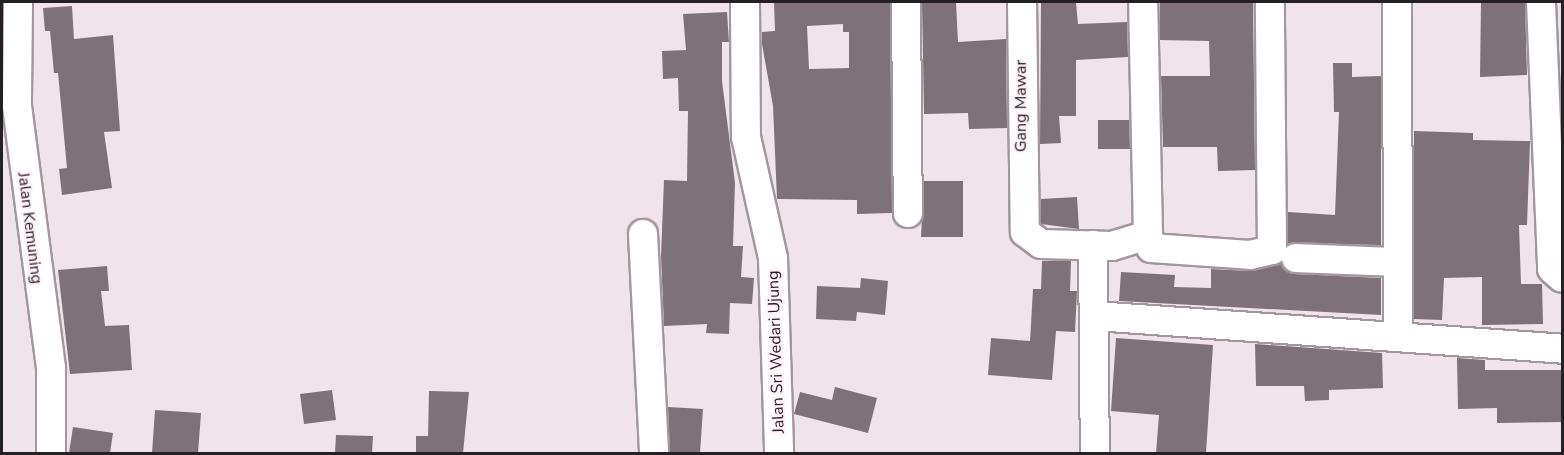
<!DOCTYPE html>
<style>
body{margin:0}
#map{position:relative;width:1564px;height:455px;overflow:hidden;background:#f1e3eb;font-family:"Nunito Sans",sans-serif}
div>[style]{position:absolute}
.building>*{inset:0;background:#7e7179}
.roads{filter:drop-shadow(2px 0 #a4969e) drop-shadow(-2px 0 #a4969e) drop-shadow(0 2px #a4969e) drop-shadow(0 -2px #a4969e)}
.minor>*{height:28px;margin:-14px;padding:0 14px;transform-origin:14px;border-radius:14px;background:#fff}
span{translate:-50% -50%;white-space:nowrap;text-align:center;line-height:1.15;-webkit-text-stroke:4.5px #fff0f9;paint-order:stroke}
.street-label{font-size:16px;color:#252023}
.frame{position:absolute;inset:0;border:3px solid #252023;pointer-events:none}
</style>
<div id="map">
<div class="building">
<i style="clip-path:polygon(evenodd,774px 2px,890px 2px,892px 213px,857px 214px,857px 200px,777px 199px,773px 106px,762px 44px,762px 32px,775px 31px,774px 2px,843px 24px,843px 32px,849px 32px,849px 68px,809px 69px,807px 26px,843px 24px)"></i>
<i style="clip-path:polygon(922px 2px,956px 2px,958px 42px,1006px 39px,1007px 128px,969px 129px,968px 113px,924px 114px)"></i>
<i style="clip-path:polygon(1041px 2px,1076px 2px,1078px 24px,1127px 22px,1128px 57px,1076px 60px,1076px 116px,1059px 116px,1061px 143px,1040px 144px)"></i>
<i style="clip-path:polygon(1160px 2px,1253px 2px,1255px 170px,1218px 171px,1217px 147px,1163px 147px,1161px 76px,1210px 76px,1209px 41px,1160px 40px)"></i>
<i style="clip-path:polygon(1481px 2px,1525px 2px,1527px 75px,1480px 77px)"></i>
<i style="clip-path:polygon(72px 6px,74px 39px,113px 35px,120px 131px,104px 132px,112px 188px,62px 195px,59px 169px,67px 168px,58px 73px,54px 73px,50px 31px,45px 31px,43px 8px)"></i>
<i style="clip-path:polygon(727px 12px,729px 42px,722px 42px,722px 81px,735px 183px,733px 246px,743px 246px,741px 277px,754px 278px,752px 304px,730px 303px,729px 334px,706px 333px,707px 324px,664px 326px,661px 256px,664px 180px,687px 181px,688px 111px,679px 111px,678px 78px,663px 79px,662px 51px,686px 50px,683px 14px)"></i>
<i style="clip-path:polygon(1333px 63px,1352px 63px,1352px 77px,1381px 76px,1381px 245px,1288px 243px,1288px 212px,1335px 215px,1339px 112px,1334px 112px)"></i>
<i style="clip-path:polygon(1098px 120px,1129px 120px,1130px 149px,1098px 149px)"></i>
<i style="clip-path:polygon(1414px 131px,1473px 133px,1473px 140px,1530px 141px,1527px 225px,1519px 225px,1521px 284px,1542px 284px,1543px 324px,1482px 325px,1482px 277px,1444px 278px,1442px 320px,1414px 319px)"></i>
<i style="clip-path:polygon(924px 181px,963px 181px,963px 237px,921px 237px)"></i>
<i style="clip-path:polygon(1077px 197px,1079px 229px,1041px 224px,1041px 199px)"></i>
<i style="clip-path:polygon(1042px 261px,1071px 261px,1070px 291px,1077px 291px,1075px 332px,1056px 331px,1052px 380px,988px 375px,991px 338px,1030px 341px,1033px 289px,1041px 289px)"></i>
<i style="clip-path:polygon(1281px 264px,1295px 274px,1381px 278px,1381px 315px,1119px 301px,1121px 272px,1175px 275px,1174px 287px,1211px 288px,1211px 269px,1249px 271px)"></i>
<i style="clip-path:polygon(107px 266px,109px 291px,101px 291px,105px 326px,129px 325px,132px 370px,70px 374px,58px 270px)"></i>
<i style="clip-path:polygon(861px 278px,888px 281px,885px 315px,857px 312px,856px 321px,816px 319px,817px 286px,860px 288px)"></i>
<i style="clip-path:polygon(1116px 338px,1213px 345px,1206px 453px,1156px 453px,1159px 415px,1111px 411px)"></i>
<i style="clip-path:polygon(1255px 344px,1382px 353px,1383px 388px,1329px 390px,1329px 400px,1305px 401px,1304px 386px,1256px 386px)"></i>
<i style="clip-path:polygon(1457px 358px,1485px 360px,1485px 370px,1563px 370px,1563px 422px,1497px 423px,1497px 408px,1458px 409px)"></i>
<i style="clip-path:polygon(835px 387px,877px 398px,868px 433px,794px 414px,800px 392px,832px 400px)"></i>
<i style="clip-path:polygon(332px 390px,336px 420px,304px 424px,300px 394px)"></i>
<i style="clip-path:polygon(429px 391px,469px 392px,463px 453px,416px 453px,416px 436px,428px 436px)"></i>
<i style="clip-path:polygon(668px 407px,703px 409px,700px 453px,670px 453px)"></i>
<i style="clip-path:polygon(155px 410px,201px 413px,198px 453px,152px 453px)"></i>
<i style="clip-path:polygon(73px 427px,113px 433px,110px 453px,69px 453px)"></i>
<i style="clip-path:polygon(336px 435px,373px 436px,372px 453px,335px 453px)"></i>
</div>
<div class="roads">
<div class="minor">
<i style="left:18px;top:2px;width:104px;rotate:90.6deg"></i>
<i style="left:17px;top:106px;width:265px;rotate:82.6deg"></i>
<i style="left:51px;top:369px;width:85px;rotate:90deg"></i>
<i style="left:745px;top:2px;width:135px;rotate:89.6deg"></i>
<i style="left:746px;top:137px;width:124px;rotate:77.4deg"></i>
<i style="left:773px;top:258px;width:196px;rotate:88.2deg"></i>
<i style="left:906px;top:2px;width:211px;rotate:89.5deg"></i>
<i style="left:1022px;top:2px;width:230px;rotate:89.3deg"></i>
<i style="left:1025px;top:232px;width:20px;rotate:37deg"></i>
<i style="left:1041px;top:244px;width:71px;rotate:1.6deg"></i>
<i style="left:1112px;top:246px;width:38px;rotate:-17deg"></i>
<i style="left:1148px;top:235px;width:233px;rotate:-91.2deg"></i>
<i style="left:1397px;top:2px;width:333px;rotate:89.8deg"></i>
<i style="left:1541px;top:2px;width:267px;rotate:87.6deg"></i>
<i style="left:1552px;top:269px;width:13px;rotate:42deg"></i>
<i style="left:643px;top:234px;width:220px;rotate:87.1deg"></i>
<i style="left:1148px;top:235px;width:13px;rotate:77deg"></i>
<i style="left:1151px;top:248px;width:99px;rotate:4deg"></i>
<i style="left:1250px;top:255px;width:23px;rotate:-13deg"></i>
<i style="left:1272px;top:250px;width:248px;rotate:-90.5deg"></i>
<i style="left:1093px;top:245px;width:209px;rotate:89.5deg"></i>
<i style="left:1296px;top:258px;width:101px;rotate:2.3deg"></i>
<i style="left:1095px;top:316px;width:468px;rotate:4deg"></i>
</div>
</div>
<div class="street-label">
<span style="left:1021px;top:106px;rotate:-90deg">Gang Mawar</span>
<span style="left:30px;top:228px;rotate:83deg">Jalan Kemuning</span>
<span style="left:776px;top:352px;rotate:-92deg">Jalan Sri Wedari Ujung</span>
</div>
<div class="frame"></div>
</div>
